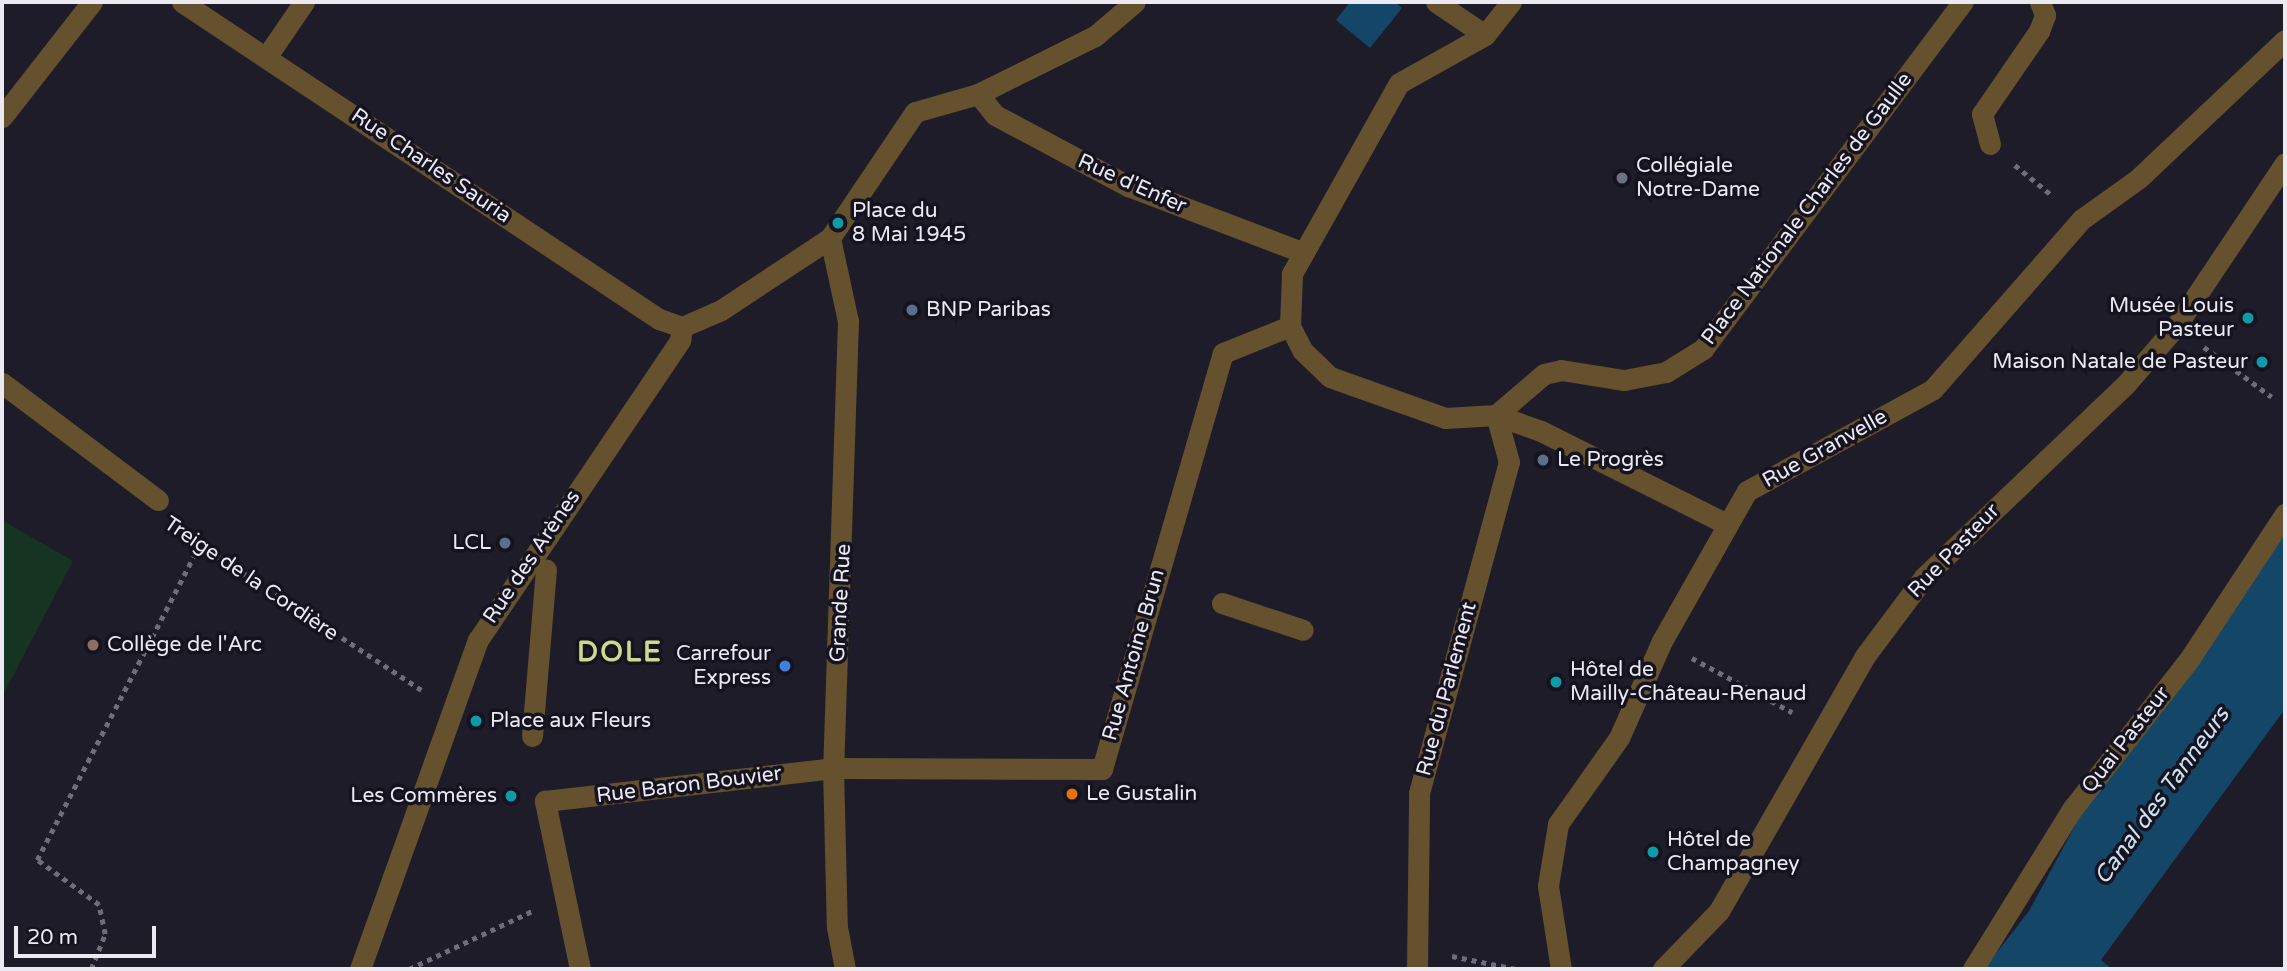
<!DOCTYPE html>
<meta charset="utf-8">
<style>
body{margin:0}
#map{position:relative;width:2287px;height:971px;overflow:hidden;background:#1f1c29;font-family:"Varela Round",sans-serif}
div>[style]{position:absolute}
.green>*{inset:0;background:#153421}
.water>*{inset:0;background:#134667}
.path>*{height:4.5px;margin-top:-2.25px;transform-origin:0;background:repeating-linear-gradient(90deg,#6f6d78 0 5px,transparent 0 10px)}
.street>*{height:21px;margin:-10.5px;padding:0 10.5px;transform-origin:10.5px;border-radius:10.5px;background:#65512e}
.dots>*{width:19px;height:19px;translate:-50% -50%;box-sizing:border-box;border:4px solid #15131f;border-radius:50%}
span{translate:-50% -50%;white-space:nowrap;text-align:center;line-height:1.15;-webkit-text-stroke:7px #15131f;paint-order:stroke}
.street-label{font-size:21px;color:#ebe9f2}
.poi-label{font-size:21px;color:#ebe9f2}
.left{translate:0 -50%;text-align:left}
.right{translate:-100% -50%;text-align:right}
.water-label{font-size:23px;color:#cde2f2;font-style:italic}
.district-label{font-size:28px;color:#ced98b;font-weight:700;letter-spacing:2px}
.frame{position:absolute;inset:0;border:4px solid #ebe9f2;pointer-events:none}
.scale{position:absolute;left:14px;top:926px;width:142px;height:32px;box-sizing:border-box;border:4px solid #ebe9f2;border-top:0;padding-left:9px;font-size:21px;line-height:24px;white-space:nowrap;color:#ebe9f2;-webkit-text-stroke:5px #15131f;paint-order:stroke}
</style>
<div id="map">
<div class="green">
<i style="clip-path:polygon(2px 520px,73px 561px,2px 697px)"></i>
</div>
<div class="water">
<i style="clip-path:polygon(1350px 2px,1395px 2px,1402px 8px,1370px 48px,1336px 20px)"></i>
<i style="clip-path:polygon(2285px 533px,2285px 709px,2101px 960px,2112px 969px,1984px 969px,2029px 911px,2083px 811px,2200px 660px)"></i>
</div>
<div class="path">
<i style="left:2015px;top:165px;width:50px;rotate:39.4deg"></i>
<i style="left:2204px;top:347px;width:84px;rotate:36.3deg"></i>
<i style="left:175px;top:528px;width:295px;rotate:33.3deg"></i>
<i style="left:1692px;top:658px;width:114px;rotate:28.4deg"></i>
<i style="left:1452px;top:956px;width:65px;rotate:11.5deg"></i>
<i style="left:91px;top:969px;width:38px;rotate:-68deg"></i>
<i style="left:105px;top:934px;width:30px;rotate:-102deg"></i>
<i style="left:99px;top:905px;width:77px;rotate:-144deg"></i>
<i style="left:37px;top:860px;width:353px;rotate:-62.7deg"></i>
<i style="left:409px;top:969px;width:136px;rotate:-25.2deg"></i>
</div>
<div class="street">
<i style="left:182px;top:2px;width:573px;rotate:33.61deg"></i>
<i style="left:659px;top:319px;width:24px;rotate:19deg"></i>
<i style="left:1436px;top:2px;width:59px;rotate:34deg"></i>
<i style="left:1511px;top:2px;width:42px;rotate:128.2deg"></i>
<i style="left:1485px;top:35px;width:98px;rotate:150.8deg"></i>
<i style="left:1399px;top:83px;width:219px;rotate:119.3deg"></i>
<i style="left:1292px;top:274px;width:52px;rotate:92.2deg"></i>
<i style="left:1290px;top:326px;width:28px;rotate:63deg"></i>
<i style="left:1303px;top:351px;width:37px;rotate:44deg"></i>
<i style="left:1330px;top:377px;width:122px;rotate:19.6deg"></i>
<i style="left:1445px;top:418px;width:51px;rotate:-3.4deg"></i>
<i style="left:1496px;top:415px;width:63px;rotate:-40.5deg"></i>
<i style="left:1544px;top:374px;width:17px;rotate:-13deg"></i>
<i style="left:1561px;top:370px;width:64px;rotate:9deg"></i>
<i style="left:1624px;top:380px;width:43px;rotate:-10.8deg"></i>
<i style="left:1666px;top:372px;width:44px;rotate:-31.9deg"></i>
<i style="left:1703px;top:349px;width:434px;rotate:-53.2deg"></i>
<i style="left:267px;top:56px;width:65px;rotate:-55.6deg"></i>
<i style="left:978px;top:94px;width:27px;rotate:51deg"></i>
<i style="left:995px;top:115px;width:151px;rotate:28.1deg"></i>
<i style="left:1128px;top:186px;width:183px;rotate:20.8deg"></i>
<i style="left:2px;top:117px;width:146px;rotate:-52deg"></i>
<i style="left:1990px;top:144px;width:31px;rotate:-105deg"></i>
<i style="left:1982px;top:114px;width:101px;rotate:-55.5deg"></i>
<i style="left:2039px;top:31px;width:17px;rotate:-69deg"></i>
<i style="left:2045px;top:15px;width:14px;rotate:-111deg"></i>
<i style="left:830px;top:238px;width:85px;rotate:77.8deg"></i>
<i style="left:848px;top:321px;width:447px;rotate:91.9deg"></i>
<i style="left:833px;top:768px;width:159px;rotate:88.6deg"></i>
<i style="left:837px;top:927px;width:43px;rotate:79.2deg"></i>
<i style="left:682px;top:327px;width:43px;rotate:-23.6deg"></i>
<i style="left:721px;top:310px;width:131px;rotate:-33.4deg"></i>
<i style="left:830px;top:238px;width:152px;rotate:-56deg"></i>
<i style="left:915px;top:112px;width:66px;rotate:-15.9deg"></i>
<i style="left:978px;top:94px;width:131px;rotate:-26.4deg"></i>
<i style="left:1095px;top:36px;width:52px;rotate:-40.4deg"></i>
<i style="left:2px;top:383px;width:195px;rotate:36.9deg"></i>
<i style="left:1496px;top:415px;width:48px;rotate:19.6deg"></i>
<i style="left:1541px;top:431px;width:206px;rotate:26.6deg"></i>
<i style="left:1222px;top:603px;width:85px;rotate:18.4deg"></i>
<i style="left:532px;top:736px;width:167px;rotate:-85.2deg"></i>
<i style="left:360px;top:969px;width:350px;rotate:-70.3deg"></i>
<i style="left:478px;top:640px;width:362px;rotate:-56deg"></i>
<i style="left:680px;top:340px;width:13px;rotate:-81deg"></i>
<i style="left:580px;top:969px;width:172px;rotate:-101.8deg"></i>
<i style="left:545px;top:801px;width:290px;rotate:-6.5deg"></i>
<i style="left:833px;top:768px;width:269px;rotate:0.2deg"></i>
<i style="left:1102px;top:769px;width:433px;rotate:-73.8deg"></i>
<i style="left:1223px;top:353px;width:72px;rotate:-21.9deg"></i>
<i style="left:1417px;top:969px;width:176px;rotate:-89.3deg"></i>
<i style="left:1419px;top:793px;width:343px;rotate:-74.8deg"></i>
<i style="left:1509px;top:462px;width:49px;rotate:-105.5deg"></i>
<i style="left:1561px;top:969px;width:84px;rotate:-98.9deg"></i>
<i style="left:1548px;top:886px;width:63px;rotate:-80.8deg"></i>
<i style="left:1558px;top:824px;width:105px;rotate:-54.7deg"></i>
<i style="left:1619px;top:738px;width:106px;rotate:-66.1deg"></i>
<i style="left:1662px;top:641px;width:172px;rotate:-60.5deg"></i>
<i style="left:1747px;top:491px;width:212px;rotate:-28.7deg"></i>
<i style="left:1933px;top:389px;width:226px;rotate:-48.8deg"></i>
<i style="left:2082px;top:219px;width:70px;rotate:-35.7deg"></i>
<i style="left:2139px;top:178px;width:201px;rotate:-43.4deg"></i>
<i style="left:1663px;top:969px;width:81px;rotate:-46deg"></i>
<i style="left:1719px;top:911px;width:294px;rotate:-60.2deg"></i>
<i style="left:1865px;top:656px;width:99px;rotate:-53.2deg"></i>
<i style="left:1924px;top:577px;width:279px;rotate:-43.7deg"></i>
<i style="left:2126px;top:384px;width:77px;rotate:-49.2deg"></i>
<i style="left:2176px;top:326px;width:196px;rotate:-56.2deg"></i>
<i style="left:1973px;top:969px;width:190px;rotate:-58.2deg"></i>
<i style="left:2073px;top:808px;width:190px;rotate:-52deg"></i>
<i style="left:2190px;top:658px;width:173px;rotate:-56.6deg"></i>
</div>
<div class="dots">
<i style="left:1622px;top:178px;background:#6b7280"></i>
<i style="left:838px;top:223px;background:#0f9aa8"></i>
<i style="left:912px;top:310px;background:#5c6f8a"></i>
<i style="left:2248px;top:318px;background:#0f9aa8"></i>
<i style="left:2262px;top:362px;background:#0f9aa8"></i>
<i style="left:1543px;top:460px;background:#5c6f8a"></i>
<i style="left:505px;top:543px;background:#5c6f8a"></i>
<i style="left:93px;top:645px;background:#8d6e63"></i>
<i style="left:785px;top:666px;background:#3f7fe0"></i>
<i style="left:1556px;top:682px;background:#0f9aa8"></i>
<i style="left:476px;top:721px;background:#0f9aa8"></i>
<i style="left:1072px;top:794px;background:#e8710a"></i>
<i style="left:511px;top:796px;background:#0f9aa8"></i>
<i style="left:1653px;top:852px;background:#0f9aa8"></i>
</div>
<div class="street-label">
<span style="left:431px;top:166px;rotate:34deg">Rue Charles Sauria</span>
<span style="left:1132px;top:184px;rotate:24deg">Rue d'Enfer</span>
<span style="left:1807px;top:209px;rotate:-53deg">Place Nationale Charles de Gaulle</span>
<span style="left:1825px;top:449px;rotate:-29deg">Rue Granvelle</span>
<span style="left:1954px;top:551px;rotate:-46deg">Rue Pasteur</span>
<span style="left:532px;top:557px;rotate:-56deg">Rue des Arènes</span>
<span style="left:251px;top:579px;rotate:34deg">Treige de la Cordière</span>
<span style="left:841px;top:603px;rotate:-87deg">Grande Rue</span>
<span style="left:1134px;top:655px;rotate:-74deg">Rue Antoine Brun</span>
<span style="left:1447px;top:689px;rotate:-75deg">Rue du Parlement</span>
<span style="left:2126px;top:740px;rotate:-52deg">Quai Pasteur</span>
<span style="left:689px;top:785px;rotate:-7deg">Rue Baron Bouvier</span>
</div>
<div class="poi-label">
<span class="left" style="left:1636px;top:178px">Collégiale<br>Notre-Dame</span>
<span class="left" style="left:852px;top:223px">Place du<br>8 Mai 1945</span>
<span class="right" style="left:2234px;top:318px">Musée Louis<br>Pasteur</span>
<span class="left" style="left:926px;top:310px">BNP Paribas</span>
<span class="right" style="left:2248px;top:362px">Maison Natale de Pasteur</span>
<span class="left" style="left:1557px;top:460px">Le Progrès</span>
<span class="right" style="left:491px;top:543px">LCL</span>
<span class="left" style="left:107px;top:645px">Collège de l'Arc</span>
<span class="right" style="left:771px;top:666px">Carrefour<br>Express</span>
<span class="left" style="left:1570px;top:682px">Hôtel de<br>Mailly-Château-Renaud</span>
<span class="left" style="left:490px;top:721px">Place aux Fleurs</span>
<span class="left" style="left:1086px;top:794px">Le Gustalin</span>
<span class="right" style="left:497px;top:796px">Les Commères</span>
<span class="left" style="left:1667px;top:852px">Hôtel de<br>Champagney</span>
</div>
<div class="water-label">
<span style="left:2162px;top:796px;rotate:-54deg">Canal des Tanneurs</span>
</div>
<div class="district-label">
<span style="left:620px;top:652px">DOLE</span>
</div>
<div class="frame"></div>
<div class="scale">20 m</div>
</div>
